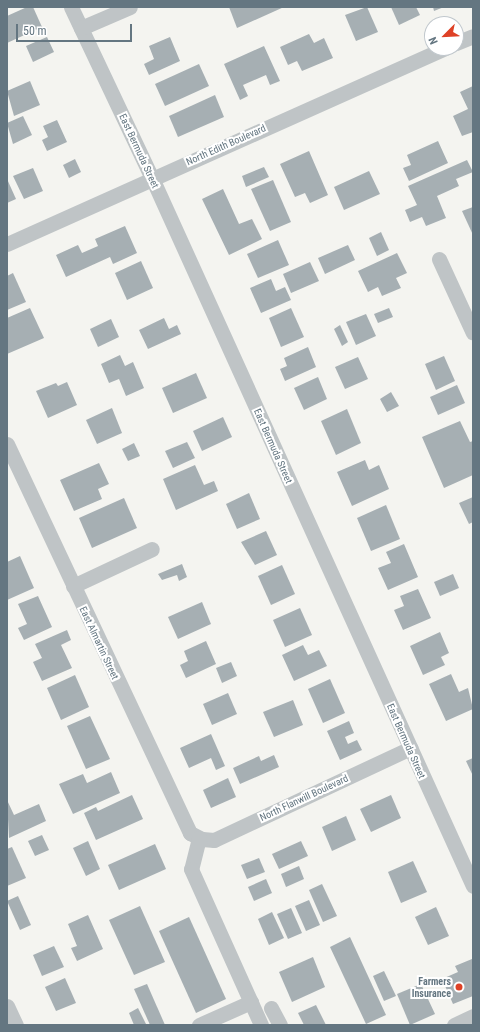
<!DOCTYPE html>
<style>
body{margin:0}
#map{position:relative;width:480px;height:1032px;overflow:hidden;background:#f4f4f0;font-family:"Roboto Condensed",sans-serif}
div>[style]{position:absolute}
.building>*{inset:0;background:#a6afb3}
.minor>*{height:15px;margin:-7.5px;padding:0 7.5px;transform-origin:7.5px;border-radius:7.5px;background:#bfc4c6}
.dots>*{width:11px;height:11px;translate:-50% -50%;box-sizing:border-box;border:2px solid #fff;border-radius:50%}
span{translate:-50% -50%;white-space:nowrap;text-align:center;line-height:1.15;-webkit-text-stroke:4px #fff;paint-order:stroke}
.street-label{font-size:10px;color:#647681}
.poi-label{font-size:10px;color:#647681;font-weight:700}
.right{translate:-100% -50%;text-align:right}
.frame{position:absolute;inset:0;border:8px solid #647681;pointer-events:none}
.north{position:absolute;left:424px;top:16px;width:40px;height:40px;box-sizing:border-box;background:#fff;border:1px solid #c1c8cd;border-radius:50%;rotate:246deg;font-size:11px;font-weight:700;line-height:16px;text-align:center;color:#647681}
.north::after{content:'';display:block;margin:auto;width:14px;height:18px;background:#de4126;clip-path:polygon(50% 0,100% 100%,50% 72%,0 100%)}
.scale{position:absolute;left:16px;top:24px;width:116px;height:18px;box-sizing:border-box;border:2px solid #647681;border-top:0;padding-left:5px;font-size:12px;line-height:14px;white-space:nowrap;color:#647681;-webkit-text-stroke:3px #fff;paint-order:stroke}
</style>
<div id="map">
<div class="building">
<i style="clip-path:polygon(27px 7px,33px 7px,42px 27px,7px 43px,7px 16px)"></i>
<i style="clip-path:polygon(229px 7px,284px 7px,237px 28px)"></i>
<i style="clip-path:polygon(367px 7px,378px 32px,356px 41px,345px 15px)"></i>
<i style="clip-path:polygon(391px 7px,416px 7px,420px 15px,399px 25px)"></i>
<i style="clip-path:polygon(433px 7px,444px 7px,434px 11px)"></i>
<i style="clip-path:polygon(309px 34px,314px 43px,324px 38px,333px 58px,302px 71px,297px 61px,288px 65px,280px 47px)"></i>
<i style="clip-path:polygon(47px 37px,54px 52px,33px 62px,26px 46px)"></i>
<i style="clip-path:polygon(170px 37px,180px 61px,149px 75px,144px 64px,154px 59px,149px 46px)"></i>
<i style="clip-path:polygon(264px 46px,280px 81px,270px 85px,266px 75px,243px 85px,248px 96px,240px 100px,224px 64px)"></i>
<i style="clip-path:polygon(199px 64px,209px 86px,165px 106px,155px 84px)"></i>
<i style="clip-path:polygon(30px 81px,40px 105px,14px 116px,7px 91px)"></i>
<i style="clip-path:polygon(473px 86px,473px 132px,462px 136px,453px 116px,468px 109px,460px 92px)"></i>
<i style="clip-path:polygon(215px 95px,224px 117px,178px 137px,169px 116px)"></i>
<i style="clip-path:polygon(23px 116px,32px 135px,13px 144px,7px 123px)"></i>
<i style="clip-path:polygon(57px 120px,67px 142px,47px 151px,42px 140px,48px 137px,43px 126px)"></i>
<i style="clip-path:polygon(438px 141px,448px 163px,409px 181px,403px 168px,411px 165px,407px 155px)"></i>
<i style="clip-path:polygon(309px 151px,328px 195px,310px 203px,305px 193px,295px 197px,280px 164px)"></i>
<i style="clip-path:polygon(75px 159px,81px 172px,69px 178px,63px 165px)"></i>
<i style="clip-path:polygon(467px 160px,473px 172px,456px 179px,459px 186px,437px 196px,446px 218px,426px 226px,422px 217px,410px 222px,405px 210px,417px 205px,408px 186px)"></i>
<i style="clip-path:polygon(264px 167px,269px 177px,246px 187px,242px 176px)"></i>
<i style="clip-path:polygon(33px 168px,43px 191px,24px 199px,13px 176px)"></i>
<i style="clip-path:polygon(369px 171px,380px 194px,344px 210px,334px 187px)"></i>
<i style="clip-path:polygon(7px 179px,16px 199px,7px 203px)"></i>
<i style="clip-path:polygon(273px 180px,291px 222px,270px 231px,251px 189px)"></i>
<i style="clip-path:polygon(223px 189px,239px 224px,252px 219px,262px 239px,229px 255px,202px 199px)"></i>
<i style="clip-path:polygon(473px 207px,473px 235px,462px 211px)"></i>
<i style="clip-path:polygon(125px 226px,137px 253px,113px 264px,110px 257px,66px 277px,56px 255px,78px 245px,82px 253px,98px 246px,95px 239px)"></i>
<i style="clip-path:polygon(381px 232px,389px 250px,377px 256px,369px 238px)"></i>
<i style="clip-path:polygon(278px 240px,289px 265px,258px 278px,247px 254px)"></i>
<i style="clip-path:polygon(348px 245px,355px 260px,325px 274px,318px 258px)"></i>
<i style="clip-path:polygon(397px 253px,407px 273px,396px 278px,401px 288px,382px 296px,378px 287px,368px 292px,358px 271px)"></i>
<i style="clip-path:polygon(141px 261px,153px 288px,127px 300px,115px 273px)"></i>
<i style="clip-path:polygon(310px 262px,319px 281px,291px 293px,283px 274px)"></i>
<i style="clip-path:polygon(13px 273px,26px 302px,7px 310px,7px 276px)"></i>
<i style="clip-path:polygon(271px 279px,276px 291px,285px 287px,291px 300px,261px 313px,250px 288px)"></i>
<i style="clip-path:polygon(30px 308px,44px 338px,7px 354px,7px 318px)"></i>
<i style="clip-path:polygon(291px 308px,304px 337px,281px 347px,269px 318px)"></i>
<i style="clip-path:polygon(389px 308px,393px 317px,378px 323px,374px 314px)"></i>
<i style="clip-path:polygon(366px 314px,376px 336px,356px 345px,346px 322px)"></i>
<i style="clip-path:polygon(164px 318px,169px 329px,177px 325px,181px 334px,148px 349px,139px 330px)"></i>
<i style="clip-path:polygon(111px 319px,119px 337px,98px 347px,90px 329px)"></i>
<i style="clip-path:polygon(340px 325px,348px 342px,342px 346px,334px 329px)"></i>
<i style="clip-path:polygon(308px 347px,316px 367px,285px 381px,280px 369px,287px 366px,284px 358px)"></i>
<i style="clip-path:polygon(120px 355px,125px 366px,133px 362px,144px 388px,126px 396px,119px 379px,109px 383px,101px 364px)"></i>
<i style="clip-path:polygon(444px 356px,455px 381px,436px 390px,425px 364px)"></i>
<i style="clip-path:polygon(358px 357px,368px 379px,345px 389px,335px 367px)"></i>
<i style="clip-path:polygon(196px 373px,207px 398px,173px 413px,162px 388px)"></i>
<i style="clip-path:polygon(318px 377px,327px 399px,304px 410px,294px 388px)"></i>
<i style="clip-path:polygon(67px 382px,77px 405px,48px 418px,36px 391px,56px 383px,58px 386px)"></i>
<i style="clip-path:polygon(457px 385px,465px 403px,438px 415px,430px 397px)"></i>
<i style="clip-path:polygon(391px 392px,399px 406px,387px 412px,380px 399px)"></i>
<i style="clip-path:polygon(112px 408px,122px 433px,97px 444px,86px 420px)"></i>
<i style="clip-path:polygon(347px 409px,361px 443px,336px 455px,321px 421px)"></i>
<i style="clip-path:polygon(223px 417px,232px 437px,202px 451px,193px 431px)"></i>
<i style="clip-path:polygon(460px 421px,470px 442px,473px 441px,473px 475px,444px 488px,422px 437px)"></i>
<i style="clip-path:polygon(187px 442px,195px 458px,173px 468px,165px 451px)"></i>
<i style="clip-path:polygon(134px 443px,140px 456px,128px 461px,122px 449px)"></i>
<i style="clip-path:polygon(365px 460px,369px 470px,379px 465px,389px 489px,352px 506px,337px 472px)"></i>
<i style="clip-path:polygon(99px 463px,109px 484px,98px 489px,102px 499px,74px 511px,60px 480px)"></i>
<i style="clip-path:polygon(195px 465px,204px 485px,214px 481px,218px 491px,176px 510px,163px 479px)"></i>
<i style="clip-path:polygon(249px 493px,260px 519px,237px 529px,226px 504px)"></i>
<i style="clip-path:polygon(473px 497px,473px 522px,469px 524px,459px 503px)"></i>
<i style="clip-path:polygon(124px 498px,137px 528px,92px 548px,79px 518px)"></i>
<i style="clip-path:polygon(386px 505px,400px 539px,371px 551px,357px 518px)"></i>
<i style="clip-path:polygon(266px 531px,277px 555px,255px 565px,241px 542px)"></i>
<i style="clip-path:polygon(404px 544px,418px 577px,388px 590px,378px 568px,391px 563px,386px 552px)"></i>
<i style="clip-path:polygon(20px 556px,34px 588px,7px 600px,7px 562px)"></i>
<i style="clip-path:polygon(182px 564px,187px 577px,179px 581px,177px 575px,162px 580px,158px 574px)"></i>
<i style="clip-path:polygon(282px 565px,295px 594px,271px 605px,258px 576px)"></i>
<i style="clip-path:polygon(453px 574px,459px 588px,440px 596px,434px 582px)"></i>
<i style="clip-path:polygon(418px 589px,431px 618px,403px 630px,394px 610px,404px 606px,400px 596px)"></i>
<i style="clip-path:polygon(38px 596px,52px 627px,24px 640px,18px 628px,27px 624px,18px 604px)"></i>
<i style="clip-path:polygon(202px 602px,211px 624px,178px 639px,168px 617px)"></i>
<i style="clip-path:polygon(300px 608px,312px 635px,285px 647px,273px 620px)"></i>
<i style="clip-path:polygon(67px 630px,71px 640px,61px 645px,72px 668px,42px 681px,33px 662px,42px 658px,35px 644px)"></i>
<i style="clip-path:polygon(440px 632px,449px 653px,441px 657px,445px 665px,423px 675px,410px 646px)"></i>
<i style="clip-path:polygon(206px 641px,216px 664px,186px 678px,180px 665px,188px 661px,184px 651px)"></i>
<i style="clip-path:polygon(303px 645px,308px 655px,319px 650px,327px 666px,294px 681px,282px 655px)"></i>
<i style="clip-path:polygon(231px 662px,237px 676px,222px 683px,216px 668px)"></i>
<i style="clip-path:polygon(451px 674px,459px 692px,468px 688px,473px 709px,446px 721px,429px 684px)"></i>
<i style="clip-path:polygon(75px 675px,89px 707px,61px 720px,47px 688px)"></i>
<i style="clip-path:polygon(330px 679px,345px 713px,323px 723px,308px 689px)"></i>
<i style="clip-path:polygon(228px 693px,237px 714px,212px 725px,203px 704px)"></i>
<i style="clip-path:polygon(293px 700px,303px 725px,274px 737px,263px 712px)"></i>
<i style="clip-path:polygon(90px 716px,110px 759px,86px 769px,67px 726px)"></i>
<i style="clip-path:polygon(349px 721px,354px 733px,345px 737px,348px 744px,357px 740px,362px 750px,340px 760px,327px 731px)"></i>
<i style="clip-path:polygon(211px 734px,225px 766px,216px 770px,211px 758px,189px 768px,180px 748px)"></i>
<i style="clip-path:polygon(274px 755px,279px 767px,240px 784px,233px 768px,259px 756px,261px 761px)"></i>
<i style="clip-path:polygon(473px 758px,473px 776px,466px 761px)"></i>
<i style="clip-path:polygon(111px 772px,120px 793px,73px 814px,59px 784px,83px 774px,87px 783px)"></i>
<i style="clip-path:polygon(228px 778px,236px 797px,211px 808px,203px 790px)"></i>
<i style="clip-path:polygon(132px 795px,143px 819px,96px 840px,84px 813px,96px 807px,98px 811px)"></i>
<i style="clip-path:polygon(391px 795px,401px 818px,371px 832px,360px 809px)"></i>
<i style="clip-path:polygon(7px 800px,14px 815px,39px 804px,46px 821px,9px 838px)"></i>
<i style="clip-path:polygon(346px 816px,356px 840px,332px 851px,322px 827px)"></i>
<i style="clip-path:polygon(42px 835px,49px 850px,35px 856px,28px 841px)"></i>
<i style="clip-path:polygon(88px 841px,100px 869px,86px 876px,73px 848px)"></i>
<i style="clip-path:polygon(301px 841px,308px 856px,279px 869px,272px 854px)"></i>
<i style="clip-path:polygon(155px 844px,166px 869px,119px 890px,108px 865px)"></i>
<i style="clip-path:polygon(12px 847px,26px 878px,7px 886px,7px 849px)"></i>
<i style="clip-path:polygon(259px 858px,265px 872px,247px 879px,241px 865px)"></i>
<i style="clip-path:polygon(413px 861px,427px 892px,401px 903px,388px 872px)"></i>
<i style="clip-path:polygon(299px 866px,304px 879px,286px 887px,281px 874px)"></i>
<i style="clip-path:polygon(266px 879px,272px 893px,254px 901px,248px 887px)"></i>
<i style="clip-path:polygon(322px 884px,337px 916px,323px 922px,309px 890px)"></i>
<i style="clip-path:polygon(18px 896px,31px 925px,20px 930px,7px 901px)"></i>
<i style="clip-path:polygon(309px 900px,320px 925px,306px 931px,295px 906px)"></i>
<i style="clip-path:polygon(140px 906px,165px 962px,134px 975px,109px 920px)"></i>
<i style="clip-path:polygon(436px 907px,449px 936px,428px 945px,415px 917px)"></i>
<i style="clip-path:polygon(291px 908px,302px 933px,288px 939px,277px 914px)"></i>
<i style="clip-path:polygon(272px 912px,284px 938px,269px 945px,258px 919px)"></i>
<i style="clip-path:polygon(88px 915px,103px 949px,77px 961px,71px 948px,77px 946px,68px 924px)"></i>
<i style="clip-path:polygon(189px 917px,226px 999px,196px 1013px,159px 931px)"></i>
<i style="clip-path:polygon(350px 937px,386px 1015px,366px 1024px,330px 947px)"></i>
<i style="clip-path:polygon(54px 946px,64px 967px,42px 976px,33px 955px)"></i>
<i style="clip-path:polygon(313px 957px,325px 987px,292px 1002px,279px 972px)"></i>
<i style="clip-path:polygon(472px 959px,473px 996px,453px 1004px,442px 979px,458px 972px,455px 966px)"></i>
<i style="clip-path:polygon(384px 971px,396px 996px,384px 1001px,373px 976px)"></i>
<i style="clip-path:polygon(65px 978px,76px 1003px,56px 1011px,45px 987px)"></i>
<i style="clip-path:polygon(147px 984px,165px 1025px,150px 1025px,134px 989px)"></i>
<i style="clip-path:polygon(421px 984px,435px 1014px,410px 1025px,397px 994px)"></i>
<i style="clip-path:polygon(316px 1005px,326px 1025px,304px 1025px,298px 1013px)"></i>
<i style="clip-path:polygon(138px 1008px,146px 1024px,144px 1025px,134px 1025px,129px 1013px)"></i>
</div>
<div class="minor">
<i style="left:71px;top:7px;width:189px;rotate:64.7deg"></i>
<i style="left:152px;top:178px;width:777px;rotate:65.61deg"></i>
<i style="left:81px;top:28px;width:53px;rotate:-23.2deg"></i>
<i style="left:456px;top:43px;width:18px;rotate:-22deg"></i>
<i style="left:7px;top:244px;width:481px;rotate:-24.1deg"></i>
<i style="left:439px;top:259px;width:81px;rotate:65.3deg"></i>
<i style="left:7px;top:444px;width:430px;rotate:64.8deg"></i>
<i style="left:190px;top:833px;width:13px;rotate:27deg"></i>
<i style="left:202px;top:839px;width:12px;rotate:5deg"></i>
<i style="left:214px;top:840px;width:217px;rotate:-25.1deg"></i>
<i style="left:73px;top:586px;width:87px;rotate:-25.1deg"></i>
<i style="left:199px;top:838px;width:32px;rotate:104deg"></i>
<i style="left:191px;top:869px;width:171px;rotate:65.8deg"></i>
<i style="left:7px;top:1006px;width:21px;rotate:65deg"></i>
<i style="left:271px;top:1008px;width:19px;rotate:62deg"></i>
<i style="left:199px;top:1025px;width:57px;rotate:-23.9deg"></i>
<i style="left:454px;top:1025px;width:21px;rotate:-25deg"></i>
</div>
<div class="dots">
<i style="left:459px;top:987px;background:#de4126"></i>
</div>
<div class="street-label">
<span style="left:226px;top:145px;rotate:-24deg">North Edith Boulevard</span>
<span style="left:139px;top:151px;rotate:65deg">East Bermuda Street</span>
<span style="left:273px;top:446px;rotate:66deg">East Bermuda Street</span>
<span style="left:99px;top:643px;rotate:65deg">East Almartin Street</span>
<span style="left:406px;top:741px;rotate:66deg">East Bermuda Street</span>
<span style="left:304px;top:798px;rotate:-25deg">North Flanwill Boulevard</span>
</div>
<div class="poi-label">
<span class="right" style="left:451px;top:987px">Farmers<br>Insurance</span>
</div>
<div class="frame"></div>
<div class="north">N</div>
<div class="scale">50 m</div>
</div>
